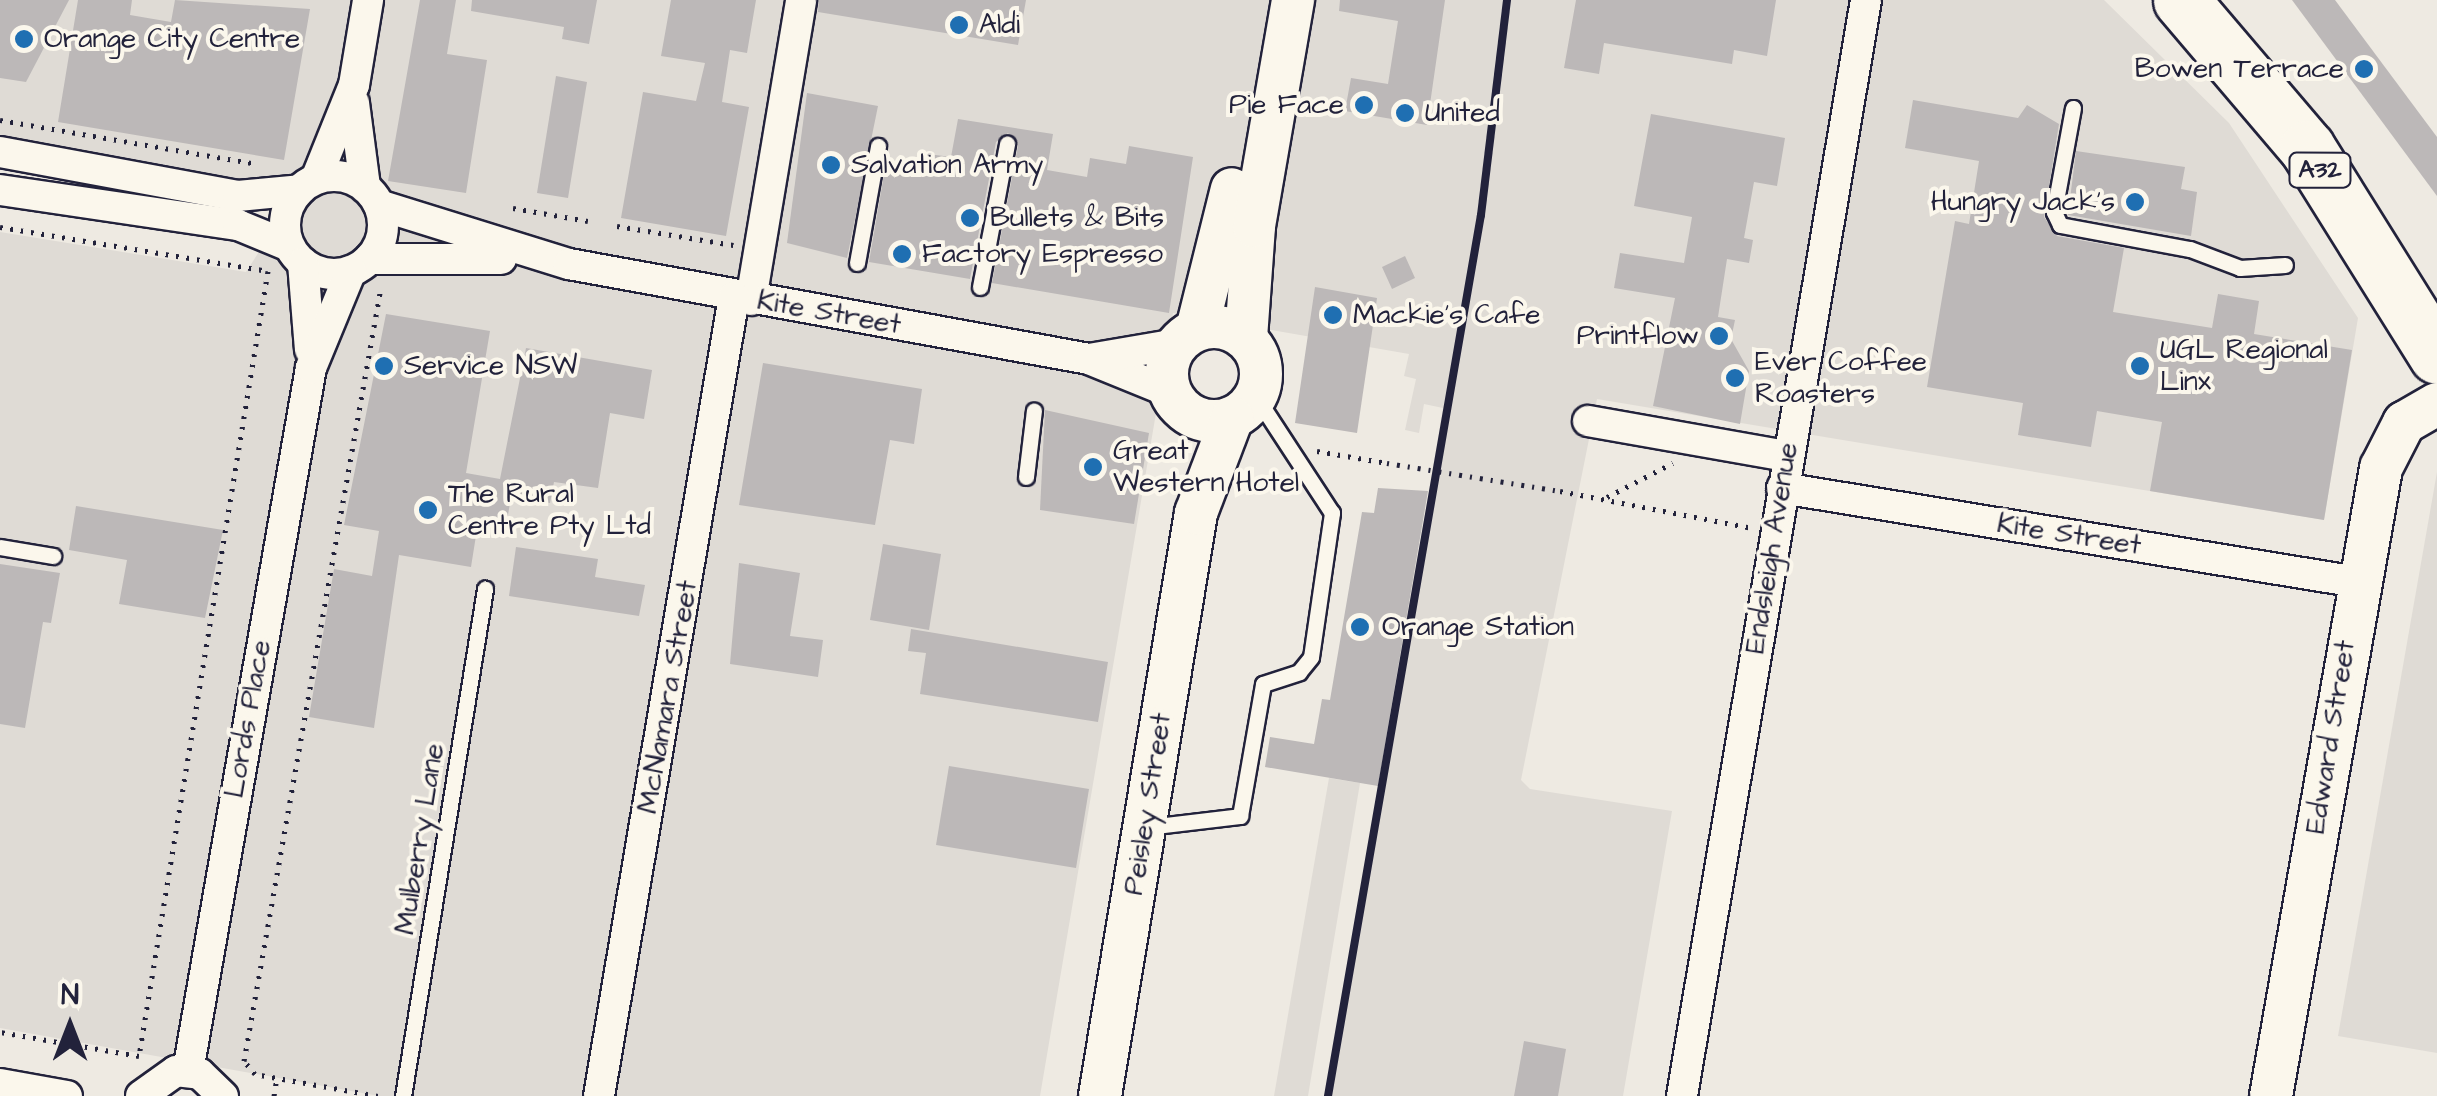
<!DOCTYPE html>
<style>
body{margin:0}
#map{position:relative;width:2437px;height:1096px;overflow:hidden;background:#eeeae2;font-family:"Architects Daughter",sans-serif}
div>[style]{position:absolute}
.built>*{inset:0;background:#dfdbd5}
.building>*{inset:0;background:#bcb8b8}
.path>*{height:5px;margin-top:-2.5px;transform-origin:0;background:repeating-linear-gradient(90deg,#22223b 0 2.5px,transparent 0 10.5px)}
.roads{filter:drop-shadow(2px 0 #22223b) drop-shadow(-2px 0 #22223b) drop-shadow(0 2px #22223b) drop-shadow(0 -2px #22223b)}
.lane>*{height:15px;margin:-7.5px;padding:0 7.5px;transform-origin:7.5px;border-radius:7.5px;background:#fbf7ec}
.street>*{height:30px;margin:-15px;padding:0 15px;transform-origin:15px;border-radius:15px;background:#fbf7ec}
.street>.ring{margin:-15px;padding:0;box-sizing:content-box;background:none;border:30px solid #fbf7ec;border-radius:50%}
.secondary>*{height:42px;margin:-21px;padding:0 21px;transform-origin:21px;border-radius:21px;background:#fbf7ec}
.secondary>.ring{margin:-21px;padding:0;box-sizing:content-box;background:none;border:42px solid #fbf7ec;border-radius:50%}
.highway>*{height:55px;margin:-27.5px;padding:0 27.5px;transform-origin:27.5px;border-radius:27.5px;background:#fbf7ec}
.rail>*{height:8px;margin:-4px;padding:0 4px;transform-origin:4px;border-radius:4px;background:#22223b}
.path-bridge>*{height:5px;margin-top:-2.5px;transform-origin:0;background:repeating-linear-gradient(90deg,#22223b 0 2.5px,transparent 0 10.5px)}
.dots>*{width:28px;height:28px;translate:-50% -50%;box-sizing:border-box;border:5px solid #fbf7ec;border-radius:50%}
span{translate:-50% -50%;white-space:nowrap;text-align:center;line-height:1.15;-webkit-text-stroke:8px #fbf7ec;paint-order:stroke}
.shield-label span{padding:2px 8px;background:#fbf7ec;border:2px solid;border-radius:8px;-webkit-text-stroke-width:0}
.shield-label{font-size:25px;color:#22223b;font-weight:700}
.poi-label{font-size:28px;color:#22223b}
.left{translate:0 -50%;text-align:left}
.right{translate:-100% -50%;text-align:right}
.street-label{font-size:28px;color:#22223b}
.north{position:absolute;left:20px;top:976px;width:100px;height:100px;-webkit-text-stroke:8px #fbf7ec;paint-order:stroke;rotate:0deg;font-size:28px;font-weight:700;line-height:40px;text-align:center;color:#22223b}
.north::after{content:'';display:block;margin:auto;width:35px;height:45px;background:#22223b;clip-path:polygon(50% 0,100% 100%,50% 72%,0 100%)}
</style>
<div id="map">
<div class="built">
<i style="clip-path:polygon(0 0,2104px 0,2229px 123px,2358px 318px,2324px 520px,1597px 399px,1521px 780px,1530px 789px,1672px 811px,1623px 1096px,1326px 1096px,1443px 408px,1424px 404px,1419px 433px,1405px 430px,1416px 379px,1404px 376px,1409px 354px,1173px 313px,1040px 1096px,379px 1096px,0 1028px,0 232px,246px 272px,299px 190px,0 150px)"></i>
<i style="clip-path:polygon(2437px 472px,2437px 1053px,2338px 1036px)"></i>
<i style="clip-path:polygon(1329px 778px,1360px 783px,1308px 1096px,1274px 1096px)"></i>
</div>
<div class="building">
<i style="clip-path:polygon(0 0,69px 0,26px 82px,0 78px)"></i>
<i style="clip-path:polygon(78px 0,132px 0,130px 15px,171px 22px,175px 0,310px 9px,284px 160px,58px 122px)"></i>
<i style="clip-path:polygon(420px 0,456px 0,447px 54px,487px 60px,466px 193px,388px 181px)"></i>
<i style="clip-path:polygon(472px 0,597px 0,589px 44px,562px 39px,564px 27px,471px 11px)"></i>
<i style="clip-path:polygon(671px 0,756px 0,747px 53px,730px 50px,722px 102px,749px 107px,726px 236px,621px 218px,643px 92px,696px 101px,705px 63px,661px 56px)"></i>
<i style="clip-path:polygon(819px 0,1026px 0,1018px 45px,818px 12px)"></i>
<i style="clip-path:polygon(1340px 0,1445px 0,1427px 125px,1345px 111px,1351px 78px,1388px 84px,1398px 21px,1339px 11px)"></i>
<i style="clip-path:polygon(1576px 0,1776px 0,1767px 56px,1734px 50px,1732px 64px,1604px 43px,1599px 74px,1564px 68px)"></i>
<i style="clip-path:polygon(2292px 0,2335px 0,2437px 137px,2437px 196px)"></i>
<i style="clip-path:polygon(556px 76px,587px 82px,568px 198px,537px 193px)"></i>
<i style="clip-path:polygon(807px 93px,878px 106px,847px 258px,787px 243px)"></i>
<i style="clip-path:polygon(1913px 100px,2018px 118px,2027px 105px,2059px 124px,2044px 217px,2057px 236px,2124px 248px,2113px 312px,2212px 328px,2218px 294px,2259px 301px,2254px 334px,2352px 350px,2324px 520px,2150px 491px,2162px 422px,2097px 411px,2091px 447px,2018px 435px,2023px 403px,1927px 387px,1955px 221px,1969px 224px,1979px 161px,1905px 148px)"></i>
<i style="clip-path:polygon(1651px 114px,1785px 138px,1777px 186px,1754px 182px,1744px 238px,1753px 240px,1749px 263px,1727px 259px,1718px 317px,1735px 320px,1731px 339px,1749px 371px,1740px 424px,1653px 406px,1675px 298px,1614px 288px,1620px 253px,1684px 263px,1692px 217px,1634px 206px)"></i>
<i style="clip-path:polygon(958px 119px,1053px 134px,1047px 170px,1087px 177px,1090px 158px,1126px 164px,1129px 146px,1193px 157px,1169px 313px,992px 283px,1018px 146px,1008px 133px,996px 142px,970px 279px,869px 262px,886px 163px,925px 169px,928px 154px,951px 157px)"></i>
<i style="clip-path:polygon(2076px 151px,2185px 167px,2181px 189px,2197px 192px,2191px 236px,2068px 215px)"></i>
<i style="clip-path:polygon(1405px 256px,1415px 278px,1392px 289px,1382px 267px)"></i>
<i style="clip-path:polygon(1315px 287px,1377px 298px,1357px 433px,1295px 423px)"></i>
<i style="clip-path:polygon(386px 314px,490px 331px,466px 473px,500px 479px,526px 348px,652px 370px,644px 419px,610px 413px,598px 488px,554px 482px,550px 503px,511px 497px,506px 527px,478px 523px,471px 567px,399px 555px,374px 728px,309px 717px,334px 569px,372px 576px,379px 531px,344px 525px)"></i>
<i style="clip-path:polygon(763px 363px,922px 389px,914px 444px,890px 440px,875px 525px,739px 505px)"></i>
<i style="clip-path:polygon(1045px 410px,1149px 433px,1134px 524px,1040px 510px)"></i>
<i style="clip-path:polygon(1378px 488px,1428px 491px,1378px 786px,1265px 767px,1270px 737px,1314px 744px,1322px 699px,1330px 700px,1362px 512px,1374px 513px)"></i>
<i style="clip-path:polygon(76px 506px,223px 530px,205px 618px,119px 604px,127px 560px,69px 550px)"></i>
<i style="clip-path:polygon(883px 544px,941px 554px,929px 630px,870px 620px)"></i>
<i style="clip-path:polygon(516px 547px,598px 559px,595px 577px,645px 585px,639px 616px,509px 596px)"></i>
<i style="clip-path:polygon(739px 563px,800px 573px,790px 636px,823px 640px,818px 677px,730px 664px)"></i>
<i style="clip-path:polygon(0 564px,60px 573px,51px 623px,43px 622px,25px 728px,0 724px)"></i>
<i style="clip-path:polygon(911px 629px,1108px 662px,1098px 722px,920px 694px,926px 653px,908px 651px)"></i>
<i style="clip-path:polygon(949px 766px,1089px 789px,1076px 868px,936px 845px)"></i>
<i style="clip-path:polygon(1524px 1041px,1566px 1049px,1558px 1096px,1514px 1096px)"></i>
</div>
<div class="path">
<i style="left:0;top:120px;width:262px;rotate:9.7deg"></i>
<i style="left:513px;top:208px;width:76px;rotate:9.8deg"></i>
<i style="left:617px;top:226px;width:118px;rotate:9.3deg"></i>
<i style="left:0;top:227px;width:272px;rotate:9.3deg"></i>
<i style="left:268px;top:271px;width:796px;rotate:99.33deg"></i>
<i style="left:139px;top:1056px;width:141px;rotate:-170.2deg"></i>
<i style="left:1317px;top:451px;width:71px;rotate:9.7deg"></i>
<i style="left:1560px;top:491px;width:196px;rotate:10.9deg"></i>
<i style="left:1607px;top:497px;width:74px;rotate:-27.3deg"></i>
<i style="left:274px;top:1096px;width:18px;rotate:-81deg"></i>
<i style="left:378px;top:1096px;width:125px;rotate:-169.9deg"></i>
<i style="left:255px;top:1074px;width:17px;rotate:-130deg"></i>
<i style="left:244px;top:1061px;width:786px;rotate:-79.96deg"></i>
</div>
<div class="roads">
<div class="lane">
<i style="left:2073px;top:108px;width:106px;rotate:100.4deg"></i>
<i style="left:2054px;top:212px;width:14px;rotate:65deg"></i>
<i style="left:2060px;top:225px;width:132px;rotate:10.5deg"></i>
<i style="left:2190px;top:249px;width:53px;rotate:20.8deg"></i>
<i style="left:2240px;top:268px;width:45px;rotate:-3.8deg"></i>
<i style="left:857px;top:263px;width:119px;rotate:-79.8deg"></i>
<i style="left:980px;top:287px;width:146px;rotate:-79.3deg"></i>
<i style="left:1026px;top:477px;width:67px;rotate:-83.2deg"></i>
<i style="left:0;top:547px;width:54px;rotate:9.6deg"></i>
<i style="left:1148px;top:827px;width:93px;rotate:-6.8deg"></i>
<i style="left:1240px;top:816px;width:134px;rotate:-80.1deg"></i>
<i style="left:1263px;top:684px;width:38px;rotate:-18deg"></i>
<i style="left:1299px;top:672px;width:19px;rotate:-51deg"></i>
<i style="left:1311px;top:657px;width:146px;rotate:-81.7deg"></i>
<i style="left:1332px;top:513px;width:139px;rotate:-123.2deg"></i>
<i style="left:403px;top:1096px;width:514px;rotate:-80.81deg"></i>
</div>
<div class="street">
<i style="left:354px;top:103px;width:85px;rotate:82.5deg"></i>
<i style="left:0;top:152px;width:242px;rotate:10.5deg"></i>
<i style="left:238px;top:196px;width:62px;rotate:-5.5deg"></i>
<i class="ring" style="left:285px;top:176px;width:68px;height:68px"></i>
<i style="left:316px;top:179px;width:101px;rotate:-68deg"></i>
<i style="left:354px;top:85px;width:86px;rotate:-80.6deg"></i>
<i style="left:0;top:190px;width:241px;rotate:8.4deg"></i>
<i style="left:238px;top:225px;width:55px;rotate:22.4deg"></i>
<i style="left:379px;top:205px;width:199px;rotate:17.3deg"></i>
<i style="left:569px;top:264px;width:529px;rotate:10.35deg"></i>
<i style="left:1089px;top:359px;width:87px;rotate:22.2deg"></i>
<i style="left:369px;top:259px;width:132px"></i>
<i style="left:303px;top:263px;width:87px;rotate:85.4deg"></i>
<i style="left:751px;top:300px;width:304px;rotate:-80.5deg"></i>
<i style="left:1089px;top:359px;width:89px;rotate:-9.7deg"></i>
<i style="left:1588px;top:421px;width:202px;rotate:10deg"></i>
<i style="left:1782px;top:488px;width:583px;rotate:9.28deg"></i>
<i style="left:188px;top:1071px;width:714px;rotate:-80.08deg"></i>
<i style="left:311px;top:368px;width:105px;rotate:-67.6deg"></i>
<i style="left:0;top:1084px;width:68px;rotate:10.2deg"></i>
<i style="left:141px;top:1096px;width:43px;rotate:-35.5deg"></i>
<i style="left:176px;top:1071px;width:24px;rotate:7deg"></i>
<i style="left:200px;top:1074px;width:32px;rotate:44deg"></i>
<i style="left:599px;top:1096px;width:810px;rotate:-80.41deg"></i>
<i style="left:1682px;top:1096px;width:1111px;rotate:-80.47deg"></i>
</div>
<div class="secondary">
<i class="ring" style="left:1167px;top:327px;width:52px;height:52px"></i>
<i style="left:1197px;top:329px;width:144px;rotate:-76deg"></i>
<i style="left:1246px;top:338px;width:112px;rotate:-85.9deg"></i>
<i style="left:1254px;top:226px;width:229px;rotate:-80.2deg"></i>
<i style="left:1100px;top:1096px;width:591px;rotate:-80.65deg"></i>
<i style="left:1196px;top:513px;width:102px;rotate:-69.2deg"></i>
<i style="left:2271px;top:1096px;width:638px;rotate:-80.06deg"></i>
<i style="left:2381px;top:468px;width:51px;rotate:-62.9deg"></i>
<i style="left:2404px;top:423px;width:38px;rotate:-30deg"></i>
</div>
<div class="highway">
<i style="left:2181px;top:0;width:194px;rotate:49.6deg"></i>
<i style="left:2307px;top:148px;width:245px;rotate:58deg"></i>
</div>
</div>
<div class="rail">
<i style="left:1328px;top:1096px;width:894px;rotate:-80.15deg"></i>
<i style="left:1481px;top:215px;width:217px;rotate:-83.1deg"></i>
</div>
<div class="path-bridge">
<i style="left:1387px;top:463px;width:175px;rotate:9.2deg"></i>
</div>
<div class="dots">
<i style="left:959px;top:25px;background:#1f6fb2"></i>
<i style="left:24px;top:39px;background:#1f6fb2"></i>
<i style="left:2364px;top:69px;background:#1f6fb2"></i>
<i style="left:1364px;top:105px;background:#1f6fb2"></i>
<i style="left:1405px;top:113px;background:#1f6fb2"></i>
<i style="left:831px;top:165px;background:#1f6fb2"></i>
<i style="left:2135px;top:202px;background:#1f6fb2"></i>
<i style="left:970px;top:218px;background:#1f6fb2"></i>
<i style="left:902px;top:254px;background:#1f6fb2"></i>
<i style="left:1333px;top:315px;background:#1f6fb2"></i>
<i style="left:1719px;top:336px;background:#1f6fb2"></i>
<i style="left:384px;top:366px;background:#1f6fb2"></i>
<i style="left:2140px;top:366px;background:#1f6fb2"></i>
<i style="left:1735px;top:378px;background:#1f6fb2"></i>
<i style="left:1093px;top:467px;background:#1f6fb2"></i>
<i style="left:428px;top:510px;background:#1f6fb2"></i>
<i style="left:1360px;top:627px;background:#1f6fb2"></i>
</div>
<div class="shield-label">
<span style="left:2320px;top:170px">A32</span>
</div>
<div class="poi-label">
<span class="left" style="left:979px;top:25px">Aldi</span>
<span class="left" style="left:44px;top:39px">Orange City Centre</span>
<span class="right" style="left:2344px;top:69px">Bowen Terrace</span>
<span class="right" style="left:1344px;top:105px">Pie Face</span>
<span class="left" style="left:1425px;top:113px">United</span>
<span class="left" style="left:851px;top:165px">Salvation Army</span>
<span class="right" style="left:2115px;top:202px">Hungry Jack's</span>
<span class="left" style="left:990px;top:218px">Bullets &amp; Bits</span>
<span class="left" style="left:922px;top:254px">Factory Espresso</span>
<span class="left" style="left:1353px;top:315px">Mackie's Cafe</span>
<span class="right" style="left:1699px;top:336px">Printflow</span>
<span class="left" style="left:2160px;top:366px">UGL Regional<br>Linx</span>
<span class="left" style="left:1755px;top:378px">Ever Coffee<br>Roasters</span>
<span class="left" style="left:404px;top:366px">Service NSW</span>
<span class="left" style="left:1113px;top:467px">Great<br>Western Hotel</span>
<span class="left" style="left:448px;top:510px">The Rural<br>Centre Pty Ltd</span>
<span class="left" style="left:1382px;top:627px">Orange Station</span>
</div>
<div class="street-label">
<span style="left:829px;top:313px;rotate:10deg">Kite Street</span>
<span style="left:2069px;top:535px;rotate:9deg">Kite Street</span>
<span style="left:1772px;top:548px;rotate:-81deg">Endsleigh Avenue</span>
<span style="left:668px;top:697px;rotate:-80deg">McNamara Street</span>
<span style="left:248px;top:719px;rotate:-80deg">Lords Place</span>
<span style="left:2331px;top:737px;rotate:-81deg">Edward Street</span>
<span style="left:1148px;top:804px;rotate:-81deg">Peisley Street</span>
<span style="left:420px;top:839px;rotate:-81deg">Mulberry Lane</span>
</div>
<div class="north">N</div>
</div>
